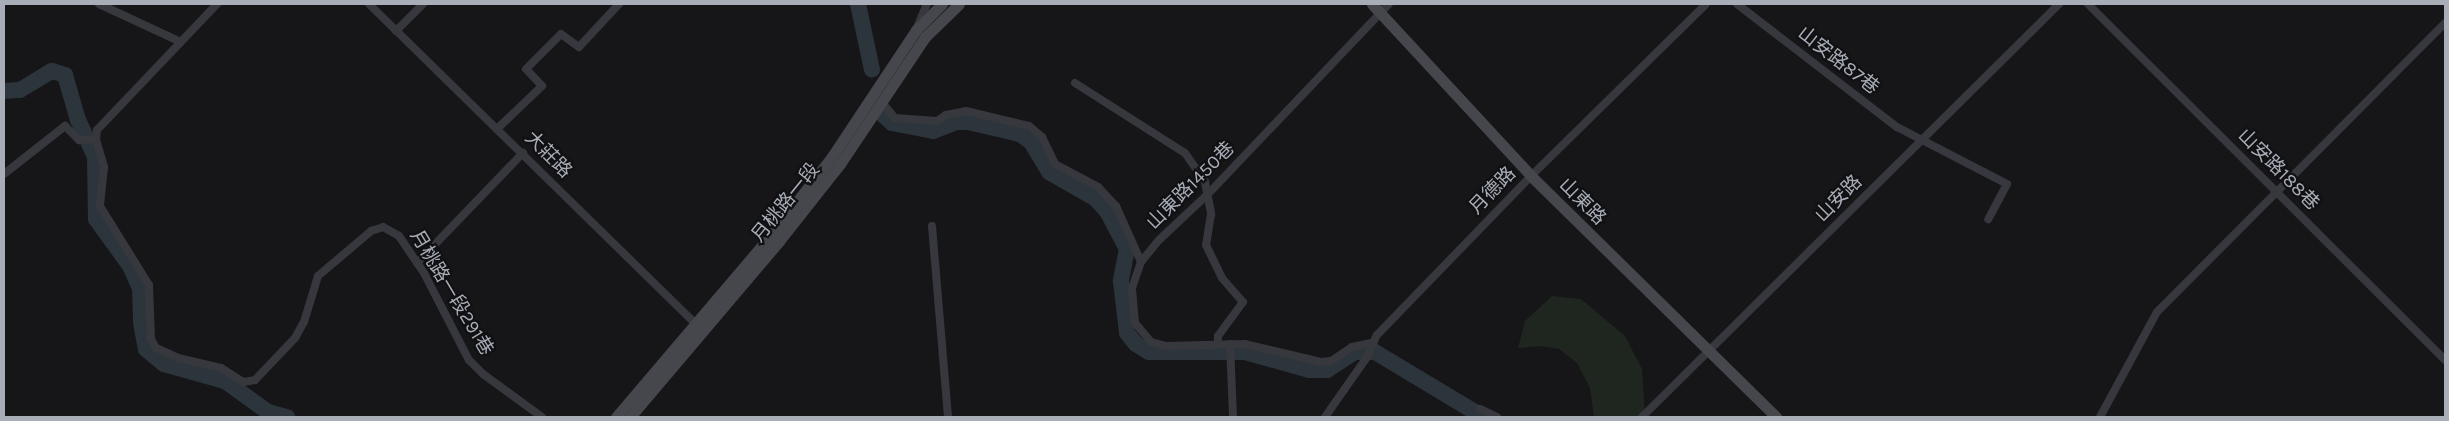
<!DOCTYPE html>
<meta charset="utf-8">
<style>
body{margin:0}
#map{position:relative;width:2449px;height:421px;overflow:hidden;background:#161618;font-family:Karla,"Noto Sans TC",sans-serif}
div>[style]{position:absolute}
.green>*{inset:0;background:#1e261f}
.river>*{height:16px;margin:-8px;padding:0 8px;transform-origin:8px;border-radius:8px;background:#2c353c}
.street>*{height:8px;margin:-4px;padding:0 4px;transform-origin:4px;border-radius:4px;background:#37383d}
.secondary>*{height:11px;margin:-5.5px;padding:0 5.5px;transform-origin:5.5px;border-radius:5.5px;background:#45474d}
span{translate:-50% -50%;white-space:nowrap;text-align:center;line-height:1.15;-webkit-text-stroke:4.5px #111113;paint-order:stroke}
.street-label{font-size:19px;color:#a8adb8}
.frame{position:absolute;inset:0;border:5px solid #a8adb8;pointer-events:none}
</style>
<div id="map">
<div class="green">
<i style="clip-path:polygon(1552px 296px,1581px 299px,1625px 336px,1642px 369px,1645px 417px,1594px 417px,1590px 388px,1577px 363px,1559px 349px,1539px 346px,1518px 348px,1525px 321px)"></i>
</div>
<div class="river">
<i style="left:858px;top:4px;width:67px;rotate:78deg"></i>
<i style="left:4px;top:91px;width:16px;rotate:-4deg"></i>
<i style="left:20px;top:90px;width:37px;rotate:-31deg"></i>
<i style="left:52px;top:71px;width:14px;rotate:17deg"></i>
<i style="left:65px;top:75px;width:47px;rotate:73.9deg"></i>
<i style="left:78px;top:120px;width:40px;rotate:65deg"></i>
<i style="left:95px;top:156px;width:63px;rotate:89.1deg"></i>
<i style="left:96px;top:219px;width:58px;rotate:54.1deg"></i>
<i style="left:130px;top:266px;width:24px;rotate:66deg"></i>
<i style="left:140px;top:288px;width:34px;rotate:88deg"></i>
<i style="left:141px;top:322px;width:27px;rotate:80deg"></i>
<i style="left:146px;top:349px;width:23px;rotate:40deg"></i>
<i style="left:164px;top:364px;width:63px;rotate:15.6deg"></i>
<i style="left:225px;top:381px;width:53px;rotate:35.8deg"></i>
<i style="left:268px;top:412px;width:20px;rotate:15deg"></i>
<i style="left:881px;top:113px;width:15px;rotate:42deg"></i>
<i style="left:892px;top:123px;width:42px;rotate:11deg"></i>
<i style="left:933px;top:131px;width:25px;rotate:-21deg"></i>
<i style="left:956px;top:122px;width:12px"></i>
<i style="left:968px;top:122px;width:53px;rotate:13deg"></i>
<i style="left:1020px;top:134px;width:14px;rotate:36deg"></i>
<i style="left:1031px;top:142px;width:35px;rotate:59deg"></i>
<i style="left:1049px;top:172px;width:54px;rotate:29.9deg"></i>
<i style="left:1096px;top:199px;width:18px;rotate:49deg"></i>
<i style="left:1108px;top:213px;width:41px;rotate:62.2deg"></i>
<i style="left:1127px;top:249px;width:33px;rotate:101deg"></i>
<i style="left:1121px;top:281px;width:52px;rotate:83.4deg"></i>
<i style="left:1127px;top:333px;width:14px;rotate:51deg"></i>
<i style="left:1136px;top:344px;width:15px;rotate:32deg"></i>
<i style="left:1149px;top:352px;width:96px"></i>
<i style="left:1245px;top:352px;width:66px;rotate:15.7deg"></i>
<i style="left:1309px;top:370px;width:18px"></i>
<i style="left:1327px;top:370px;width:33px;rotate:-33deg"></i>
<i style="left:1355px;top:352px;width:20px"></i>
<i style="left:1375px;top:352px;width:126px;rotate:31deg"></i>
</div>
<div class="street">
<i style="left:99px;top:4px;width:90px;rotate:24.9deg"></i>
<i style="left:217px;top:4px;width:174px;rotate:133.6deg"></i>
<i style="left:97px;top:130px;width:9px;rotate:96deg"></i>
<i style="left:96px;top:139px;width:29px;rotate:74deg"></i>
<i style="left:104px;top:167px;width:39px;rotate:96deg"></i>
<i style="left:100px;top:206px;width:93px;rotate:58.2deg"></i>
<i style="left:149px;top:285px;width:54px;rotate:87.9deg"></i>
<i style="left:151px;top:339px;width:10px;rotate:61deg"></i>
<i style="left:156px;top:348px;width:24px;rotate:24deg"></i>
<i style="left:178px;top:358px;width:44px;rotate:13.1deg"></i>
<i style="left:221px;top:368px;width:26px;rotate:32deg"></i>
<i style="left:243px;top:382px;width:12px;rotate:-9deg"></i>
<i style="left:255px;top:380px;width:58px;rotate:-46.4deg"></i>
<i style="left:295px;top:338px;width:18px;rotate:-61deg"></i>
<i style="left:304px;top:322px;width:48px;rotate:-73.1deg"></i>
<i style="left:318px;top:276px;width:70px;rotate:-40.3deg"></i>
<i style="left:371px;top:231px;width:13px;rotate:-18deg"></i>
<i style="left:383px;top:227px;width:18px;rotate:29deg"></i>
<i style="left:399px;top:236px;width:45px;rotate:56deg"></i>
<i style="left:424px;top:273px;width:98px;rotate:62.7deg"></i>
<i style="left:469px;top:360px;width:20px;rotate:45deg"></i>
<i style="left:483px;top:374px;width:73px;rotate:36.1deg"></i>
<i style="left:369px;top:4px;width:460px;rotate:44.4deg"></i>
<i style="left:1737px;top:4px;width:202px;rotate:37.6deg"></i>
<i style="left:1897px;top:127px;width:124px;rotate:27.4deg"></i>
<i style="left:2007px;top:184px;width:40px;rotate:118deg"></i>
<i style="left:2088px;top:4px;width:504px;rotate:44.92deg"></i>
<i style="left:918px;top:25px;width:23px;rotate:-67deg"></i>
<i style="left:396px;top:31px;width:38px;rotate:-45deg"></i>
<i style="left:1075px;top:83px;width:130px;rotate:32.5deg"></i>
<i style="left:1185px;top:153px;width:35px;rotate:55deg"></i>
<i style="left:1205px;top:182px;width:33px;rotate:79deg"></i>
<i style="left:1211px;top:214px;width:31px;rotate:99deg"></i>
<i style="left:1206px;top:245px;width:37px;rotate:64deg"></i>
<i style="left:1222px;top:278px;width:32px;rotate:49deg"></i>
<i style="left:1243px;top:302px;width:42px;rotate:126.3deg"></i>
<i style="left:1218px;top:336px;width:7px;rotate:90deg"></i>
<i style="left:881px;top:101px;width:22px;rotate:51deg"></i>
<i style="left:895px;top:118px;width:42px;rotate:4.1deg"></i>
<i style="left:937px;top:121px;width:11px;rotate:-34deg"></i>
<i style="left:946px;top:115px;width:20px;rotate:-11deg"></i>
<i style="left:966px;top:111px;width:65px;rotate:13.4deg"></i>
<i style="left:1029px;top:126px;width:17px;rotate:40deg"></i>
<i style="left:1042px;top:137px;width:30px;rotate:64deg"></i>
<i style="left:1055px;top:164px;width:49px;rotate:28.1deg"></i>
<i style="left:1098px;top:187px;width:26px;rotate:47deg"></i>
<i style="left:1116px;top:206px;width:61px;rotate:65.9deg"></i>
<i style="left:498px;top:128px;width:61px;rotate:-43.7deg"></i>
<i style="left:542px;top:86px;width:23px;rotate:-133deg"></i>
<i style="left:526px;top:69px;width:49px;rotate:-45deg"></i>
<i style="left:561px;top:34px;width:22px;rotate:36deg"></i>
<i style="left:579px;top:47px;width:59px;rotate:-47.1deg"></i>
<i style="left:4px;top:174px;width:78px;rotate:-38.2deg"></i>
<i style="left:65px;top:126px;width:20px;rotate:45deg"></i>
<i style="left:79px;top:140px;width:17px;rotate:-3deg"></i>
<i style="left:932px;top:226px;width:192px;rotate:85.2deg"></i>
<i style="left:417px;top:263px;width:153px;rotate:-46.1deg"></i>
<i style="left:1371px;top:343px;width:19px;rotate:168deg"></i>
<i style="left:1352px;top:347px;width:25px;rotate:146deg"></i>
<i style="left:1331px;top:361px;width:10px;rotate:174deg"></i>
<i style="left:1321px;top:362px;width:78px;rotate:-166.7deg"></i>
<i style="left:1245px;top:344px;width:79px;rotate:178.5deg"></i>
<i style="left:1166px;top:346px;width:16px;rotate:-165deg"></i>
<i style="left:1151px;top:342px;width:25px;rotate:-130deg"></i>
<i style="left:1135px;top:323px;width:35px;rotate:-95deg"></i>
<i style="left:1132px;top:288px;width:28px;rotate:-71deg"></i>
<i style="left:1141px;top:262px;width:28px;rotate:-51deg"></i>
<i style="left:1159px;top:240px;width:67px;rotate:-43.2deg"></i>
<i style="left:1208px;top:194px;width:262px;rotate:-46.4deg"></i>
<i style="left:1230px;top:344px;width:73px;rotate:87.6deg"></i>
<i style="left:1480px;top:409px;width:19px;rotate:25deg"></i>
<i style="left:1325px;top:417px;width:73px;rotate:-55deg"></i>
<i style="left:1367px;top:357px;width:24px;rotate:-66deg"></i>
<i style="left:1377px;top:335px;width:221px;rotate:-45.9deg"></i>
<i style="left:1531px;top:176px;width:245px;rotate:-44.5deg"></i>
<i style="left:1642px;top:417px;width:587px;rotate:-44.72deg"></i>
<i style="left:2100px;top:417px;width:119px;rotate:-61.5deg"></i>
<i style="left:2157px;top:312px;width:408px;rotate:-45.1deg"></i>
</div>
<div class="secondary">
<i style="left:1372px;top:4px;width:234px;rotate:47.2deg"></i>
<i style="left:1531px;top:176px;width:344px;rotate:44.5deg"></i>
<i style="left:616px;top:417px;width:239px;rotate:-49.6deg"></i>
<i style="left:771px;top:235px;width:98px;rotate:-52.1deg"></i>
<i style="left:831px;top:158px;width:154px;rotate:-56.4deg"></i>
<i style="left:916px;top:30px;width:37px;rotate:-45deg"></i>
<i style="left:630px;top:417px;width:231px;rotate:-49.7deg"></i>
<i style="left:779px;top:241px;width:98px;rotate:-51.6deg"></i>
<i style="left:840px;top:164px;width:153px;rotate:-56.2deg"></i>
<i style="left:925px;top:37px;width:47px;rotate:-44.1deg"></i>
</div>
<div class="street-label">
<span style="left:1838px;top:61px;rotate:38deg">山安路87巷</span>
<span style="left:548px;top:155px;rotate:45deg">大莊路</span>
<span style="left:2278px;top:170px;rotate:45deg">山安路188巷</span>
<span style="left:1191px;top:186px;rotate:-45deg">山東路1450巷</span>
<span style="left:1493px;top:191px;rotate:-46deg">月德路</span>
<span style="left:1839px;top:199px;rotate:-45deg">山安路</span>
<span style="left:1582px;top:202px;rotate:45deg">山東路</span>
<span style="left:786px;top:203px;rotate:-51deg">月桃路一段</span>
<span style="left:451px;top:293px;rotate:59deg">月桃路一段291巷</span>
</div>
<div class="frame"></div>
</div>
